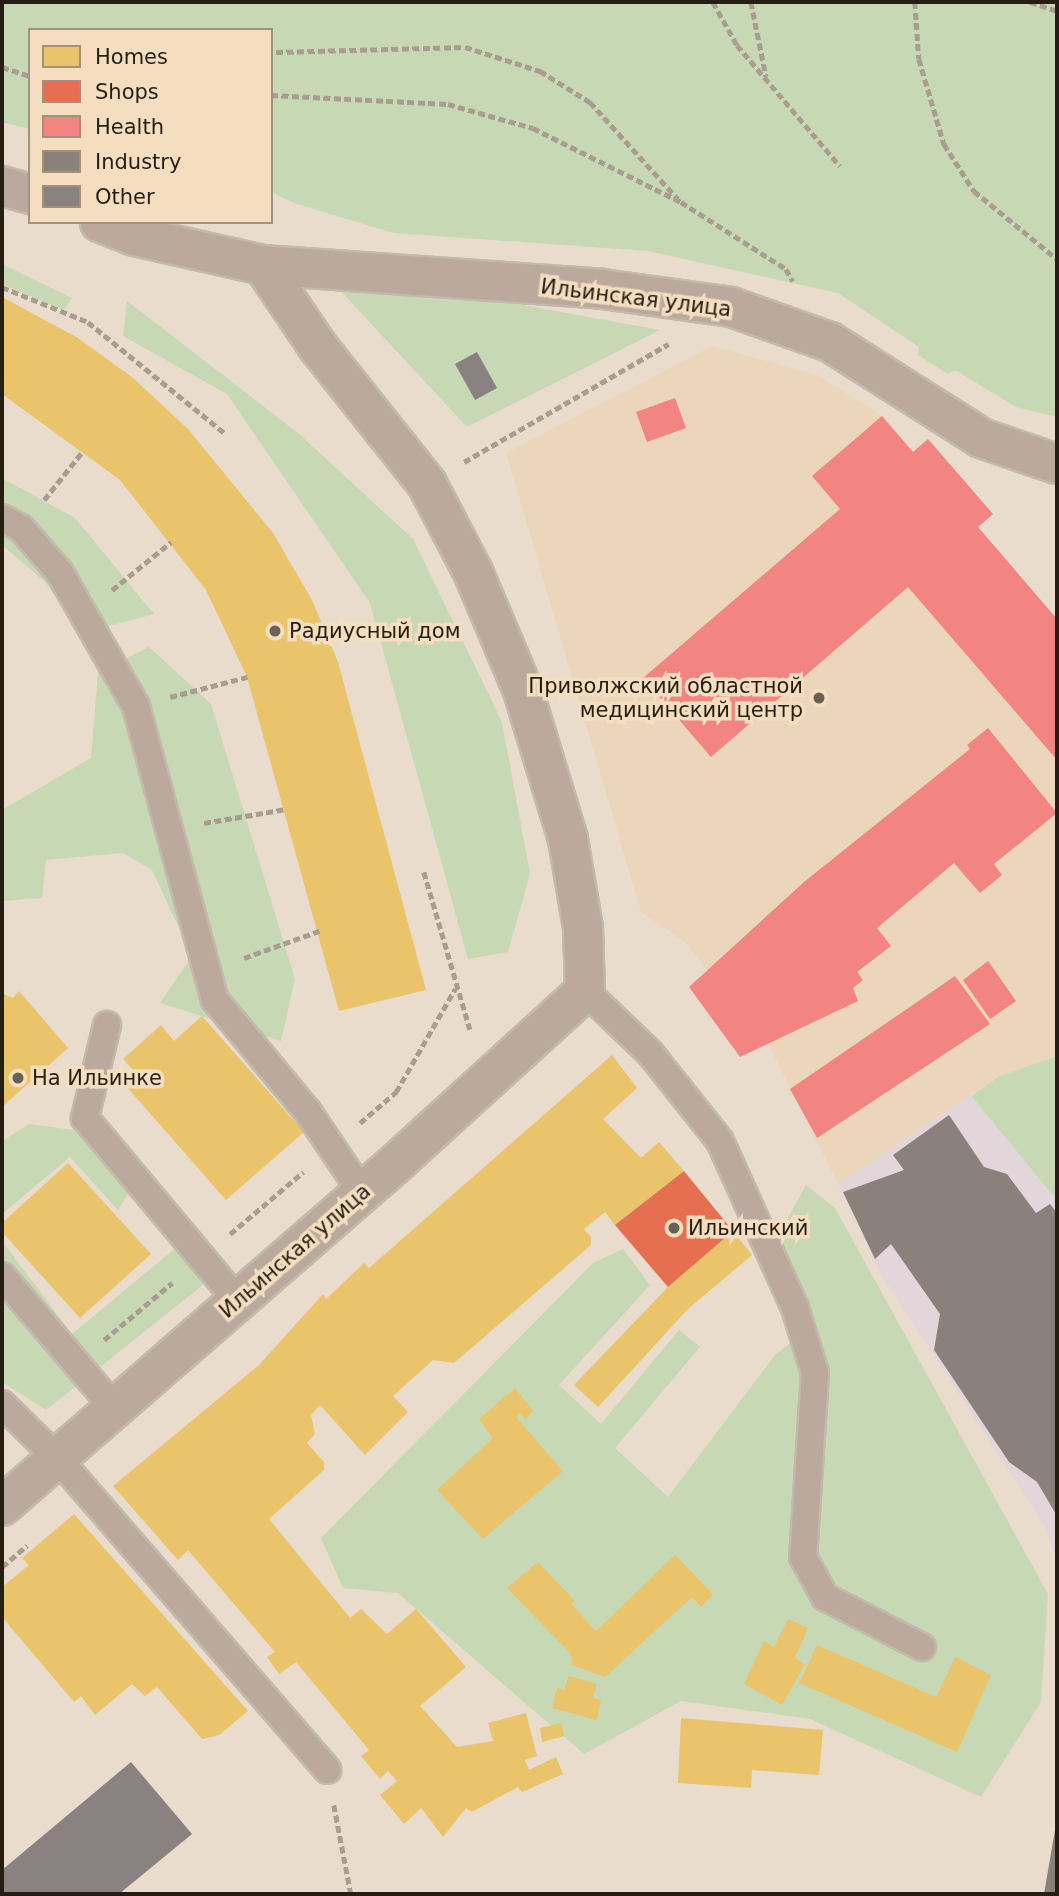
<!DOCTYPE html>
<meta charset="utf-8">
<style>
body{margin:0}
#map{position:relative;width:1059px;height:1896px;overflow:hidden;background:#e9dccc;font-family:"DejaVu Sans",sans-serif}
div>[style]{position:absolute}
.industrial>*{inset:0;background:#e3d6db}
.built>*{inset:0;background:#ecd6bb}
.green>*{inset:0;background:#c7d8b5}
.homes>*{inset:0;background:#e9c46a}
.shops>*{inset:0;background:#e76f51}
.health>*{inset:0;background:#f28482}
.industry>*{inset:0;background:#8a817c}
.building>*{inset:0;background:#8a8280}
.path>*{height:4.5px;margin-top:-2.25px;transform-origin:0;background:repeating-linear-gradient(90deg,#aa9c90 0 7px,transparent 0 10.5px)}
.roads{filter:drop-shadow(2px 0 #c3b9ad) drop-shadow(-2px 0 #c3b9ad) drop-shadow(0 2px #c3b9ad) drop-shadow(0 -2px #c3b9ad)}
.service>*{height:26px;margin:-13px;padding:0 13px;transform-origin:13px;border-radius:13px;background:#baa99c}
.minor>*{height:38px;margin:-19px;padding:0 19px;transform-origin:19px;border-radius:19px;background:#baa99c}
.dots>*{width:19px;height:19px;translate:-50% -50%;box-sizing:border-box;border:4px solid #f5ddc0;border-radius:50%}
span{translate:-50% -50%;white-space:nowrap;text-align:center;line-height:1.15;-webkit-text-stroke:7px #f5ddc0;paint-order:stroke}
.street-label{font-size:21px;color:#261e13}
.poi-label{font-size:21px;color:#261e13}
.left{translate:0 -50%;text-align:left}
.right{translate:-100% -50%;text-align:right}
.frame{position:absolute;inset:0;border:4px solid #261e13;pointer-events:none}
.legend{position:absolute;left:28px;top:28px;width:245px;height:196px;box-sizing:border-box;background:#f5ddc0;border:2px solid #a2917b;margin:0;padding:9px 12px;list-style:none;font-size:21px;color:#261e13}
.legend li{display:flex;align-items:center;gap:14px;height:35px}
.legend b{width:35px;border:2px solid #a2917b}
</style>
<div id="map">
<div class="industrial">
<i style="clip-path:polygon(971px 1096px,1057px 1200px,1057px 1563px,1046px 1529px,880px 1272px,838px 1184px)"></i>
</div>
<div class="built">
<i style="clip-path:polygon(712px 346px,818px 375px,882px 416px,913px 452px,928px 440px,993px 514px,978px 528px,1057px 619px,1057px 1056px,1000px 1076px,838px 1184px,768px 1044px,685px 942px,641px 912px,506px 453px)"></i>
</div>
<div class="green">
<i style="clip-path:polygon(2px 2px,1057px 2px,1057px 417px,1016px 407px,955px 370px,948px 374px,918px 355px,919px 347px,838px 293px,648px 251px,393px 233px,294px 203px,271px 192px,271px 30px,30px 30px,30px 129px,2px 122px)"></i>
<i style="clip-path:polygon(2px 264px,72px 298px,64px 310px,2px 284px)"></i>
<i style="clip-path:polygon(342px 272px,660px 330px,467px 427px,337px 287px)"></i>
<i style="clip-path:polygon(127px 301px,298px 433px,413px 539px,502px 722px,530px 874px,508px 952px,468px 959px,370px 603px,227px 394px,123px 336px)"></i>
<i style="clip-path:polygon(2px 478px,75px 518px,154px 614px,87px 632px,44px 581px,2px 545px)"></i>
<i style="clip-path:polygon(149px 647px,211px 704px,295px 979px,281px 1041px,160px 1003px,192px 956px,152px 870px,123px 853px,46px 860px,42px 898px,2px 901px,2px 810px,91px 758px,98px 672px)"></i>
<i style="clip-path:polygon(1057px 1056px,1057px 1200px,971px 1096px,1000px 1076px)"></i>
<i style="clip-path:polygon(29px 1124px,82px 1131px,131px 1189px,118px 1210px,70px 1157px,2px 1214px,2px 1141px)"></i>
<i style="clip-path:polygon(806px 1185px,835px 1208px,1048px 1594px,1041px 1702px,981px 1797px,810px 1719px,681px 1701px,584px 1754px,398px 1593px,343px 1588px,321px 1538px,593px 1263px,623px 1249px,650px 1285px,559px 1385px,601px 1424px,679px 1330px,700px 1347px,615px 1448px,668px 1497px,775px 1355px,814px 1325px,779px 1234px)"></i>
<i style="clip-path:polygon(2px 1241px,72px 1334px,178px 1246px,204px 1284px,46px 1410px,2px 1382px)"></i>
</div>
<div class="homes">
<i style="clip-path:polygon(2px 297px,78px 338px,133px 378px,188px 429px,273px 533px,312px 600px,338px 662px,426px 990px,339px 1011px,247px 677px,206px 590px,120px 480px,2px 394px)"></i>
<i style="clip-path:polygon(19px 991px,68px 1048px,2px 1107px,2px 993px,13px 998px)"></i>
<i style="clip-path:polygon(202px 1016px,304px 1132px,226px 1200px,125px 1085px,137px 1074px,123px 1059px,161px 1025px,174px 1041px)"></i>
<i style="clip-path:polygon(612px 1055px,637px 1088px,603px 1119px,641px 1158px,659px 1142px,684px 1171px,615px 1225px,605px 1212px,594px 1221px,584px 1229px,591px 1237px,591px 1245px,454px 1363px,433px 1360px,393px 1396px,408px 1412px,365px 1455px,320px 1405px,311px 1415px,315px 1434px,307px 1443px,324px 1462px,324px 1470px,269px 1519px,350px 1618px,361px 1609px,387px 1634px,416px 1609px,466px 1667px,420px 1706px,457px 1747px,493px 1741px,488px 1723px,526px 1713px,537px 1756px,525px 1760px,529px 1770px,556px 1757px,563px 1774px,522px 1792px,518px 1787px,472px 1812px,466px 1808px,443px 1837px,421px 1808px,404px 1824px,380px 1795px,397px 1781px,388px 1771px,380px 1779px,361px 1756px,369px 1750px,296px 1662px,279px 1674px,267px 1657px,275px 1652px,188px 1550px,178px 1560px,113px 1486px,259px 1365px,323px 1294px,326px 1299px,364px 1263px,369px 1268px)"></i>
<i style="clip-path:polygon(68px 1163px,151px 1254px,80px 1318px,2px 1232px,2px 1223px)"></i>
<i style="clip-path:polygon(733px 1231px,752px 1255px,688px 1309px,598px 1407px,574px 1385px,668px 1287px)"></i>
<i style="clip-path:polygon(515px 1388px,533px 1411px,526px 1419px,520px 1414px,516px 1417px,563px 1471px,483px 1539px,437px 1490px,493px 1438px,479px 1419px)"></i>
<i style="clip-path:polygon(74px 1514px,248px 1711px,219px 1735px,202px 1739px,157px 1687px,145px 1696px,132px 1684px,95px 1715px,81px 1696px,74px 1702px,2px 1617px,2px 1587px,29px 1565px,22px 1558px)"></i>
<i style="clip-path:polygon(675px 1555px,713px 1594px,701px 1607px,692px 1597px,605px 1677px,572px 1665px,571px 1654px,507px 1588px,538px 1562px,575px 1601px,571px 1604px,596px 1631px)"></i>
<i style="clip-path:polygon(788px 1619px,808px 1628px,795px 1658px,805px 1664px,782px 1705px,744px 1684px,764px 1641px,774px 1647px)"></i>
<i style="clip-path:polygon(817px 1645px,936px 1697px,955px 1657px,991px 1675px,957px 1752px,799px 1683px)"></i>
<i style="clip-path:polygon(569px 1676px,597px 1684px,593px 1698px,601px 1700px,597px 1720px,552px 1708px,557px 1688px,564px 1690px)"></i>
<i style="clip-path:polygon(681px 1718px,823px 1730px,819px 1775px,752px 1770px,751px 1788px,678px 1783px)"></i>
<i style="clip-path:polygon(561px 1723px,564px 1736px,542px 1742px,540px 1728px)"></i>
</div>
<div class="shops">
<i style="clip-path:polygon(684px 1171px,733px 1231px,668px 1287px,615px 1225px)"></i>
</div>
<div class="health">
<i style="clip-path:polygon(675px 398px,686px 428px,647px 442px,636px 412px)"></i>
<i style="clip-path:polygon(882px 416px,913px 452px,928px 439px,993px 514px,978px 527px,1057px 619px,1057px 760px,908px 587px,711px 757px,643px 678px,840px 509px,812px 476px)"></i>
<i style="clip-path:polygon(988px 728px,1057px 813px,994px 864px,1002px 875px,980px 893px,954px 863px,877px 928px,891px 946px,857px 972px,863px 980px,853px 988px,858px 1001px,740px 1057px,689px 987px,804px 882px,970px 749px,967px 745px)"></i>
<i style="clip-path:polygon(988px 961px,1016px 1001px,990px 1019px,963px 980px)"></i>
<i style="clip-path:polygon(955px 976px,990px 1024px,817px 1138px,790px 1089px)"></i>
</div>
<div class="industry">
<i style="clip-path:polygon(949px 1115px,984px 1167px,1007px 1174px,1036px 1213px,1050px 1204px,1057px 1213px,1057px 1516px,1037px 1482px,1009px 1462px,934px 1350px,940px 1314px,891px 1244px,875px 1259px,843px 1192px,904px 1170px,893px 1155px)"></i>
<i style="clip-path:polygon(1056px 1824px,1057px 1894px,1044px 1894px)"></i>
</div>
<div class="building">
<i style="clip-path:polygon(477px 352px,497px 388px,475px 400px,455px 364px)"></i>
<i style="clip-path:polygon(131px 1762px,192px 1834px,119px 1894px,2px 1894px,2px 1870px)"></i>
</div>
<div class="path">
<i style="left:713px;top:2px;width:49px;rotate:60.8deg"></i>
<i style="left:737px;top:45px;width:159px;rotate:49.6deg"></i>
<i style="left:751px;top:2px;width:76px;rotate:78.5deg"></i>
<i style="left:915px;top:2px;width:57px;rotate:86deg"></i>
<i style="left:919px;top:59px;width:89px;rotate:73.6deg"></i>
<i style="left:944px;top:144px;width:56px;rotate:57.4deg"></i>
<i style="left:974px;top:191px;width:107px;rotate:39.3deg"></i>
<i style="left:1030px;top:2px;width:28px;rotate:18deg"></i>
<i style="left:276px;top:52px;width:189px;rotate:-1.5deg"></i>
<i style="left:465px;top:47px;width:79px;rotate:17.7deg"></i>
<i style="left:540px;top:71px;width:59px;rotate:31.8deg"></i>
<i style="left:590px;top:102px;width:131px;rotate:47.8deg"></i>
<i style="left:2px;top:67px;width:29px;rotate:18deg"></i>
<i style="left:271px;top:95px;width:177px;rotate:2.9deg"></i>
<i style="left:448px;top:104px;width:88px;rotate:15.8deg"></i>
<i style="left:533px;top:128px;width:165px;rotate:26.6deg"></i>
<i style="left:681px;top:202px;width:125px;rotate:32.5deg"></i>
<i style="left:786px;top:269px;width:14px;rotate:60deg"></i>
<i style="left:2px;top:287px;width:93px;rotate:22.1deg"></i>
<i style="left:88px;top:322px;width:178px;rotate:39.1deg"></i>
<i style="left:464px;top:462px;width:236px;rotate:-30deg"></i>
<i style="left:44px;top:500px;width:63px;rotate:-51.5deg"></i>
<i style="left:112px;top:590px;width:76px;rotate:-39.1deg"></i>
<i style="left:170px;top:697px;width:80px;rotate:-14.6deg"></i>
<i style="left:204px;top:823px;width:83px;rotate:-9.7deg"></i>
<i style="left:424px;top:872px;width:164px;rotate:73.7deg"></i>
<i style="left:244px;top:958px;width:80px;rotate:-19.8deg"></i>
<i style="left:360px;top:1123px;width:48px;rotate:-40.7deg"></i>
<i style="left:396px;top:1092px;width:119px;rotate:-60.2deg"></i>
<i style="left:230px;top:1234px;width:96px;rotate:-40.3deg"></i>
<i style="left:104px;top:1340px;width:89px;rotate:-40deg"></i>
<i style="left:2px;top:1567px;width:33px;rotate:-41deg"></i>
<i style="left:334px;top:1805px;width:91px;rotate:79.2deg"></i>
</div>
<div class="roads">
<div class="service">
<i style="left:2px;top:518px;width:21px;rotate:28deg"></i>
<i style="left:21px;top:528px;width:60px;rotate:49.1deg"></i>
<i style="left:60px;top:573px;width:153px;rotate:60.3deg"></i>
<i style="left:136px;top:706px;width:304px;rotate:75deg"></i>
<i style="left:215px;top:1000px;width:146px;rotate:50.3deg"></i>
<i style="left:308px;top:1112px;width:95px;rotate:56.1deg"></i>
<i style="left:585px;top:991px;width:90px;rotate:43.6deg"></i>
<i style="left:650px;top:1053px;width:112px;rotate:51.5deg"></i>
<i style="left:720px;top:1141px;width:183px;rotate:65.8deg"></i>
<i style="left:795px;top:1308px;width:68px;rotate:72.9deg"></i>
<i style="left:815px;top:1373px;width:184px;rotate:93.7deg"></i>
<i style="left:803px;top:1557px;width:46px;rotate:61.2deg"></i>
<i style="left:825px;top:1597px;width:109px;rotate:27.3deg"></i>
<i style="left:107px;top:1025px;width:96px;rotate:103.3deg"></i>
<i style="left:85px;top:1118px;width:239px;rotate:50.1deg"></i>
<i style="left:2px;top:1276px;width:176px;rotate:49.6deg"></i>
<i style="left:2px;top:1404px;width:80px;rotate:44.5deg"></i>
<i style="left:59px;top:1460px;width:410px;rotate:49.1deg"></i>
</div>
<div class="minor">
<i style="left:2px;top:186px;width:29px;rotate:16deg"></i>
<i style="left:263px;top:265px;width:340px;rotate:4deg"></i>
<i style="left:602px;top:289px;width:130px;rotate:7.9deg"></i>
<i style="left:731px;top:307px;width:105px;rotate:19.5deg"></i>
<i style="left:830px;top:342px;width:179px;rotate:32.4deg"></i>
<i style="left:981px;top:438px;width:80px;rotate:18.9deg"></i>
<i style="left:2px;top:1506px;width:520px;rotate:-41.02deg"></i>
<i style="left:394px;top:1165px;width:258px;rotate:-42.3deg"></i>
<i style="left:585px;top:991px;width:63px;rotate:-91.8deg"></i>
<i style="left:583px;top:928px;width:90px;rotate:-99.6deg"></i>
<i style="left:568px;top:839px;width:158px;rotate:-106.9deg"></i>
<i style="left:522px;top:688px;width:126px;rotate:-112.9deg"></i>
<i style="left:473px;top:572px;width:99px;rotate:-117.6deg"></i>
<i style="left:427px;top:484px;width:175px;rotate:-128.5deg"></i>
<i style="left:318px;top:347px;width:99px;rotate:-123.9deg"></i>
<i style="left:263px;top:265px;width:132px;rotate:-167.3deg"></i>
<i style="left:134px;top:236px;width:37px;rotate:-158deg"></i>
</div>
</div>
<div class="dots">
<i style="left:275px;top:631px;background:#6a6054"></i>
<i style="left:819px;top:698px;background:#6a6054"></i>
<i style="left:18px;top:1078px;background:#6a6054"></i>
<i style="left:674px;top:1228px;background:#6a6054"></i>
</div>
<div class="street-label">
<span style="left:636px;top:298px;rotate:7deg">Ильинская улица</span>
<span style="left:295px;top:1251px;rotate:-41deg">Ильинская улица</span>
</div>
<div class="poi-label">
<span class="left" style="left:289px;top:631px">Радиусный дом</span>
<span class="right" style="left:803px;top:698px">Приволжский областной<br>медицинский центр</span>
<span class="left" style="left:32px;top:1078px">На Ильинке</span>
<span class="left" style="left:688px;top:1228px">Ильинский</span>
</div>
<div class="frame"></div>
<ul class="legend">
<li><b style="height:19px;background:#e9c46a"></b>Homes</li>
<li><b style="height:19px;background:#e76f51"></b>Shops</li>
<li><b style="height:19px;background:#f28482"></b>Health</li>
<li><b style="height:19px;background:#8a817c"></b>Industry</li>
<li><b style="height:19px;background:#8a8280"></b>Other</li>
</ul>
</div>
